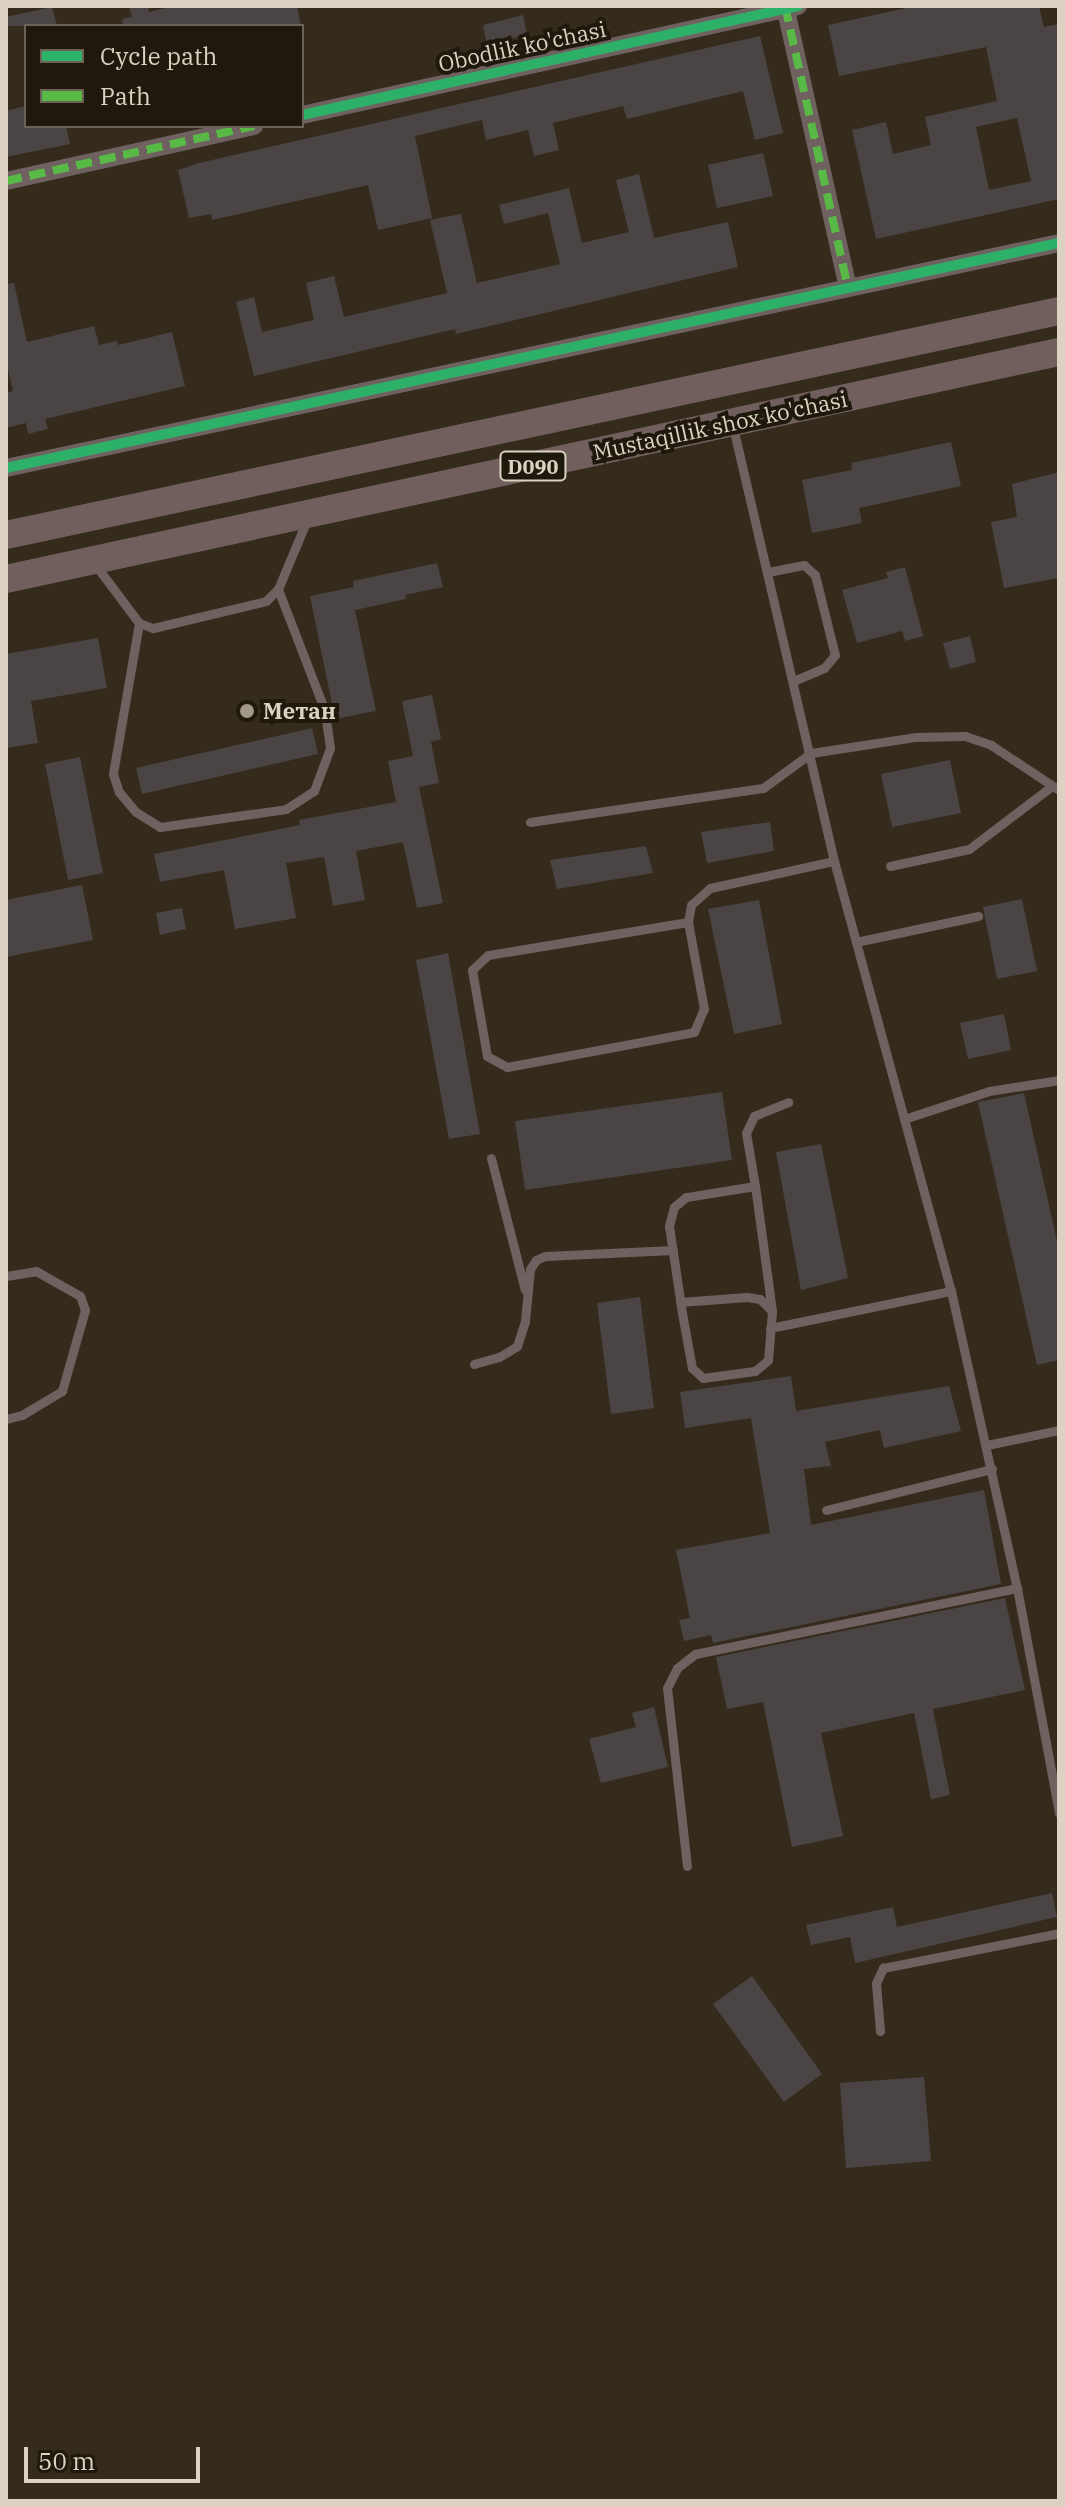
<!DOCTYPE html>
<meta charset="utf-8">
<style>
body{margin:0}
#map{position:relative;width:1065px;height:2507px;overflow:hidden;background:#342b1c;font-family:"IBM Plex Serif",serif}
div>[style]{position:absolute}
.building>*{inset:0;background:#4a4544}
.service>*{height:9px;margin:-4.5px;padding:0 4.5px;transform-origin:4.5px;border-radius:4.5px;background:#6f6160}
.minor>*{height:18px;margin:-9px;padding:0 9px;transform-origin:9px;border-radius:9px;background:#6f6160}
.primary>*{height:28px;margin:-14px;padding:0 14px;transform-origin:14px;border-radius:14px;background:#705f5c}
.quiet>*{height:8px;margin-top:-4px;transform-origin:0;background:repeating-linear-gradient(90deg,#58b947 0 16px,transparent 0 24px)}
.cycleway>*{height:10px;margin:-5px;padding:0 5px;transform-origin:5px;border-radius:5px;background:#2db169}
.dots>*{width:22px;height:22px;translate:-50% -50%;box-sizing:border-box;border:4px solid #1f180c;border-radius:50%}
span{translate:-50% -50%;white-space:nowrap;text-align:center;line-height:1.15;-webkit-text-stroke:8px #1f180c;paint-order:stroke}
.shield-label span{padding:2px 6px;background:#1f180c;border:2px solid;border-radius:6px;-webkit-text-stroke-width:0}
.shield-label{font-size:20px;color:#dcd2c2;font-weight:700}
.street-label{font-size:22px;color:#dcd2c2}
.poi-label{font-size:22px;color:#dcd2c2;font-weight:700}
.left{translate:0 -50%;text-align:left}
.frame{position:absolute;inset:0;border:8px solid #dcd2c2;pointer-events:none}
.legend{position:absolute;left:24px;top:24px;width:280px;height:104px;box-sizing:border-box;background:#1f180c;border:2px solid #6b6255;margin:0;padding:10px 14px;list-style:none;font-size:24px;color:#dcd2c2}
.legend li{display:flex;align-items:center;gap:16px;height:40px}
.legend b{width:40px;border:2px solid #6b6255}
.scale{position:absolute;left:24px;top:2447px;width:176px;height:36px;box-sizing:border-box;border:4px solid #dcd2c2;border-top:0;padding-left:10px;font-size:24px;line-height:28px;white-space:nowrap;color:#dcd2c2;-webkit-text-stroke:6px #1f180c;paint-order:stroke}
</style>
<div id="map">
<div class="building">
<i style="clip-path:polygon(129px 6px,148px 6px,149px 12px,174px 6px,297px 6px,301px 26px,123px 26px,122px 19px,132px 17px)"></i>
<i style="clip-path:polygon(evenodd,916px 6px,1039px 6px,1044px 27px,1059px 24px,1059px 199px,876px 239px,852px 130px,886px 122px,893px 154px,931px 145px,925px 117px,997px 101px,986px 47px,839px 76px,828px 25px,916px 6px,1017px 118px,1031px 181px,989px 190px,976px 127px,1017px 118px)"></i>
<i style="clip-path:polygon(52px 7px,57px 26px,6px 26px,6px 17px)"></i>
<i style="clip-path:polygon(523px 15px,527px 35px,487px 44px,483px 25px)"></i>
<i style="clip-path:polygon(760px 36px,783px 133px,755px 140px,743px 91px,627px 119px,623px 106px,553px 123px,559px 150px,534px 156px,528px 130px,486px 140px,482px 120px,415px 136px,432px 218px,378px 230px,368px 185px,212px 220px,211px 214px,189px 218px,178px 170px,199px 163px)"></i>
<i style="clip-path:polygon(26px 106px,26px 126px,66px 126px,70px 144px,6px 157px,6px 111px)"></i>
<i style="clip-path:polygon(763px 153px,773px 196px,717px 208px,708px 165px)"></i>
<i style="clip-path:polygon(639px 174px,654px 238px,728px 222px,738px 267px,456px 334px,455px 329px,254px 376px,236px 302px,254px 297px,262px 332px,314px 320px,306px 283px,334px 276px,344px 317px,447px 293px,430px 220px,461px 214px,477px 283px,560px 264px,548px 213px,504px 224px,499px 205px,569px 188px,582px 243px,629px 232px,616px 180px)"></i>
<i style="clip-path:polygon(14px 283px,27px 342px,94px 326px,99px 345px,117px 341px,118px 345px,172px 332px,185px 386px,45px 419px,48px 429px,28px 434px,26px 423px,6px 428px,6px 393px,13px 391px,6px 360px,6px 284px)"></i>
<i style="clip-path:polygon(951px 442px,961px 486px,859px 508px,862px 523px,812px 533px,802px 480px,852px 470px,851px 463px)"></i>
<i style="clip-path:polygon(1059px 472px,1059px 578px,1004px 588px,991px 522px,1017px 517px,1012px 484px)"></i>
<i style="clip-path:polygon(437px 563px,443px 587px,405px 595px,406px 599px,355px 610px,376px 711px,335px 719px,310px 596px,354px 587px,353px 581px)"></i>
<i style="clip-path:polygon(905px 567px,923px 636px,905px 641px,902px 631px,857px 643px,842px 590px,888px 578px,886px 572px)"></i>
<i style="clip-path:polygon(970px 636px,976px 662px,950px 669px,943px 643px)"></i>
<i style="clip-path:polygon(98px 638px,107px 688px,31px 701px,38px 743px,6px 748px,6px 654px)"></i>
<i style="clip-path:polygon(432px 695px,441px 739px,431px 742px,439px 783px,419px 787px,443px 903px,417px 908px,403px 842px,356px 851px,365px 900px,333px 906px,324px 857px,286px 863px,296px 918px,235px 929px,224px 870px,160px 882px,154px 854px,300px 825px,299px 820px,396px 802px,388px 761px,413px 756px,402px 701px)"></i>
<i style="clip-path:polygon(312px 728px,318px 754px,142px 794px,136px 768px)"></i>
<i style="clip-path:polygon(80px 757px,103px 873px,68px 880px,45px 764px)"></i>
<i style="clip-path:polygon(950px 760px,961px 813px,892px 827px,881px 774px)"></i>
<i style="clip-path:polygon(770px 822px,774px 851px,707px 863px,701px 832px)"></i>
<i style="clip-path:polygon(646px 846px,653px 873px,557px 889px,550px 860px)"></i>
<i style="clip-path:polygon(82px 885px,93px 940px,6px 957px,6px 900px)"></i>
<i style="clip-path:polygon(1022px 899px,1037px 971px,997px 979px,983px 907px)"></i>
<i style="clip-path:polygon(759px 900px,782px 1024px,734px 1034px,708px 909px)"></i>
<i style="clip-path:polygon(182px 908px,186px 929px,160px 935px,156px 913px)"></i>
<i style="clip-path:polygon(448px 953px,480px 1134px,449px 1139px,416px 960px)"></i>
<i style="clip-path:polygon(1004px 1014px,1011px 1050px,968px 1059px,960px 1023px)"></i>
<i style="clip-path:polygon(722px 1092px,732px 1160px,525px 1190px,515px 1121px)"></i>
<i style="clip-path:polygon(1024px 1093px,1059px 1250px,1059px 1360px,1037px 1365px,978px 1102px)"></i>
<i style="clip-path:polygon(821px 1144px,848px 1278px,801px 1290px,776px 1152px)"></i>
<i style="clip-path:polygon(640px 1297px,654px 1408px,611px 1414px,597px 1303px)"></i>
<i style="clip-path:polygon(791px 1376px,796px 1411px,949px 1386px,961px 1431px,884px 1448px,880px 1430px,825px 1442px,831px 1466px,804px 1469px,811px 1525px,984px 1490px,1001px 1584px,713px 1643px,711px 1635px,684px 1641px,679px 1620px,690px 1618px,676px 1550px,770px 1533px,751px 1418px,685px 1428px,680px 1392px)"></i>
<i style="clip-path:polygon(1005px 1598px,1025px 1690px,933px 1709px,950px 1795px,931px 1799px,914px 1713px,821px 1733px,843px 1836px,792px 1847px,763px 1702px,727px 1709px,716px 1657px)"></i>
<i style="clip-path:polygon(654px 1707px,668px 1767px,601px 1783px,589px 1739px,636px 1727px,632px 1713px)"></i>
<i style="clip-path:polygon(1052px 1893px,1057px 1917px,855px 1963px,850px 1937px,811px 1945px,806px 1925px,893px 1907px,897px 1927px)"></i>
<i style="clip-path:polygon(752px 1976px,822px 2074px,784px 2102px,713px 2004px)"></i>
<i style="clip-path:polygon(924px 2077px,931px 2161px,846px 2168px,840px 2083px)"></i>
</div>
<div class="service">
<i style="left:733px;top:427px;width:446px;rotate:76.9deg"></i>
<i style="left:834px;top:861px;width:446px;rotate:74.8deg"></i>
<i style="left:951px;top:1291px;width:304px;rotate:77.5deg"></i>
<i style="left:1017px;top:1588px;width:229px;rotate:79.4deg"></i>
<i style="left:94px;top:563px;width:75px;rotate:53.1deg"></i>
<i style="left:139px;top:623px;width:15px;rotate:20deg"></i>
<i style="left:153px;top:628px;width:116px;rotate:-13.4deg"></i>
<i style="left:266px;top:601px;width:17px;rotate:-45deg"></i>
<i style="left:278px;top:589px;width:75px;rotate:-67.2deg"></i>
<i style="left:768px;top:572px;width:37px;rotate:-11deg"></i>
<i style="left:804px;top:565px;width:15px;rotate:42deg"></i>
<i style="left:815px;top:575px;width:82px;rotate:76deg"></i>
<i style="left:835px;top:655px;width:17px;rotate:130deg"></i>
<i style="left:824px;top:668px;width:33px;rotate:157deg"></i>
<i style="left:139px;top:623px;width:153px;rotate:99.8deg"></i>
<i style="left:113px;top:774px;width:19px;rotate:72deg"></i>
<i style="left:119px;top:792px;width:26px;rotate:50deg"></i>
<i style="left:136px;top:812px;width:28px;rotate:32deg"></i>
<i style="left:160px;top:827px;width:127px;rotate:-8.1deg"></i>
<i style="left:286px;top:809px;width:33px;rotate:-33deg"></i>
<i style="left:314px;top:791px;width:46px;rotate:-69.6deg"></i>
<i style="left:330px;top:748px;width:37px;rotate:-98deg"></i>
<i style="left:325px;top:711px;width:131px;rotate:-111.1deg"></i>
<i style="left:530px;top:822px;width:235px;rotate:-8.3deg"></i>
<i style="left:763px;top:788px;width:59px;rotate:-36.1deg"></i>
<i style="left:811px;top:753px;width:105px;rotate:-8.7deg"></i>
<i style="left:915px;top:737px;width:50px;rotate:-1.1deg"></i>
<i style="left:965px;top:736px;width:28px;rotate:19deg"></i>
<i style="left:991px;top:745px;width:82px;rotate:33.5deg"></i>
<i style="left:890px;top:866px;width:81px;rotate:-12.1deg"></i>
<i style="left:969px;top:849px;width:104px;rotate:-37.2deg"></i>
<i style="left:688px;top:922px;width:203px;rotate:170.6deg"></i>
<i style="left:488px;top:955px;width:22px;rotate:137deg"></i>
<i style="left:472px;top:970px;width:87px;rotate:80.1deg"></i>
<i style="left:487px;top:1056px;width:23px;rotate:29deg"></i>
<i style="left:507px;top:1067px;width:190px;rotate:-10.6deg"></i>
<i style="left:694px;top:1032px;width:25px;rotate:-67deg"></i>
<i style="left:704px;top:1009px;width:88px;rotate:-100.4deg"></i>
<i style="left:688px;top:922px;width:17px;rotate:-80deg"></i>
<i style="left:691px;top:905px;width:25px;rotate:-42deg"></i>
<i style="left:710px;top:888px;width:127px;rotate:-12.3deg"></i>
<i style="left:856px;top:942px;width:125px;rotate:-12deg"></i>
<i style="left:904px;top:1119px;width:89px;rotate:-18.2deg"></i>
<i style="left:989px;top:1091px;width:71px;rotate:-8.9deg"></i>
<i style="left:491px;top:1158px;width:136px;rotate:75.6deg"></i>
<i style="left:755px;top:1186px;width:70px;rotate:170.9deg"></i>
<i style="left:686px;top:1197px;width:16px;rotate:140deg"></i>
<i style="left:674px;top:1207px;width:20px;rotate:105deg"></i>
<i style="left:669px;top:1226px;width:88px;rotate:81.5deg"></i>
<i style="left:682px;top:1313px;width:56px;rotate:79.7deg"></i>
<i style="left:692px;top:1368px;width:15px;rotate:42deg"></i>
<i style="left:703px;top:1378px;width:52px;rotate:-7.7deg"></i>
<i style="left:755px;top:1371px;width:17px;rotate:-40deg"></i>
<i style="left:768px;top:1360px;width:49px;rotate:-85.3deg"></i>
<i style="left:772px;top:1311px;width:126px;rotate:-97.7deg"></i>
<i style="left:755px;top:1186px;width:54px;rotate:-99.6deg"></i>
<i style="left:746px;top:1133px;width:19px;rotate:-65deg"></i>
<i style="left:754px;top:1116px;width:37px;rotate:-22deg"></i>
<i style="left:6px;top:1276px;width:30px;rotate:-9deg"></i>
<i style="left:36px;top:1271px;width:51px;rotate:29.6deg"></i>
<i style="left:80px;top:1296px;width:15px;rotate:70deg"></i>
<i style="left:85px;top:1310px;width:84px;rotate:105.9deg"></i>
<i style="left:62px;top:1391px;width:47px;rotate:149deg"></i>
<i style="left:22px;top:1415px;width:16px;rotate:166deg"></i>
<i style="left:680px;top:1302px;width:67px;rotate:-4.3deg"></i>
<i style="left:747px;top:1297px;width:13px;rotate:9deg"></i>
<i style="left:760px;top:1299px;width:17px;rotate:45deg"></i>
<i style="left:770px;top:1328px;width:185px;rotate:-11.6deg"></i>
<i style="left:474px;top:1364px;width:26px;rotate:-16deg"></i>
<i style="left:499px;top:1357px;width:21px;rotate:-31deg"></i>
<i style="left:517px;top:1346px;width:26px;rotate:-72deg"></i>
<i style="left:525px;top:1321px;width:52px;rotate:-84.5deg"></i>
<i style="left:530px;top:1269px;width:11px;rotate:-56deg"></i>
<i style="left:536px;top:1260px;width:10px;rotate:-24deg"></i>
<i style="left:545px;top:1256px;width:128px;rotate:-2.7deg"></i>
<i style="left:987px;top:1445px;width:74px;rotate:-11.8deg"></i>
<i style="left:826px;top:1510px;width:171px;rotate:-13.9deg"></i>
<i style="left:687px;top:1866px;width:179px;rotate:-96.4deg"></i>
<i style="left:667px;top:1688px;width:22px;rotate:-63deg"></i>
<i style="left:677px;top:1668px;width:23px;rotate:-38deg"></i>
<i style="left:695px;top:1654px;width:329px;rotate:-11.6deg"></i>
<i style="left:880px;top:2031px;width:48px;rotate:-94.8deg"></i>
<i style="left:876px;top:1983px;width:17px;rotate:-65deg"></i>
<i style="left:883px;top:1968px;width:179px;rotate:-11.2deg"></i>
</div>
<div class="minor">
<i style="left:785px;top:6px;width:289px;rotate:77.4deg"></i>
<i style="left:302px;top:115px;width:508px;rotate:-12.39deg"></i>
<i style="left:6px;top:181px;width:254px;rotate:-12.5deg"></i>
<i style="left:6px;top:468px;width:1077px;rotate:-12.06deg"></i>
</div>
<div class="primary">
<i style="left:6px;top:535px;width:1077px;rotate:-12.01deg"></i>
<i style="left:6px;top:579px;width:1077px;rotate:-12.17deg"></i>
</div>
<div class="quiet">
<i style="left:785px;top:6px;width:289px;rotate:77.4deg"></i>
<i style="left:6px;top:181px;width:254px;rotate:-12.5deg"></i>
</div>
<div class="cycleway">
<i style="left:302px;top:115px;width:508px;rotate:-12.39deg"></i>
<i style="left:6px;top:468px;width:1077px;rotate:-12.06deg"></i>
</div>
<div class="dots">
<i style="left:247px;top:711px;background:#a19888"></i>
</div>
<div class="shield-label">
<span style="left:533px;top:466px">D090</span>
</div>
<div class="street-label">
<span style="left:522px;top:46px;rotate:-12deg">Obodlik ko'chasi</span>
<span style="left:720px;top:425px;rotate:-12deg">Mustaqillik shox ko'chasi</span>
</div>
<div class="poi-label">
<span class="left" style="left:263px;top:711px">Метан</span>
</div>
<div class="frame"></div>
<ul class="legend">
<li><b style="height:10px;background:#2db169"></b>Cycle path</li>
<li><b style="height:10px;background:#58b947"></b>Path</li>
</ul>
<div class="scale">50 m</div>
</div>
